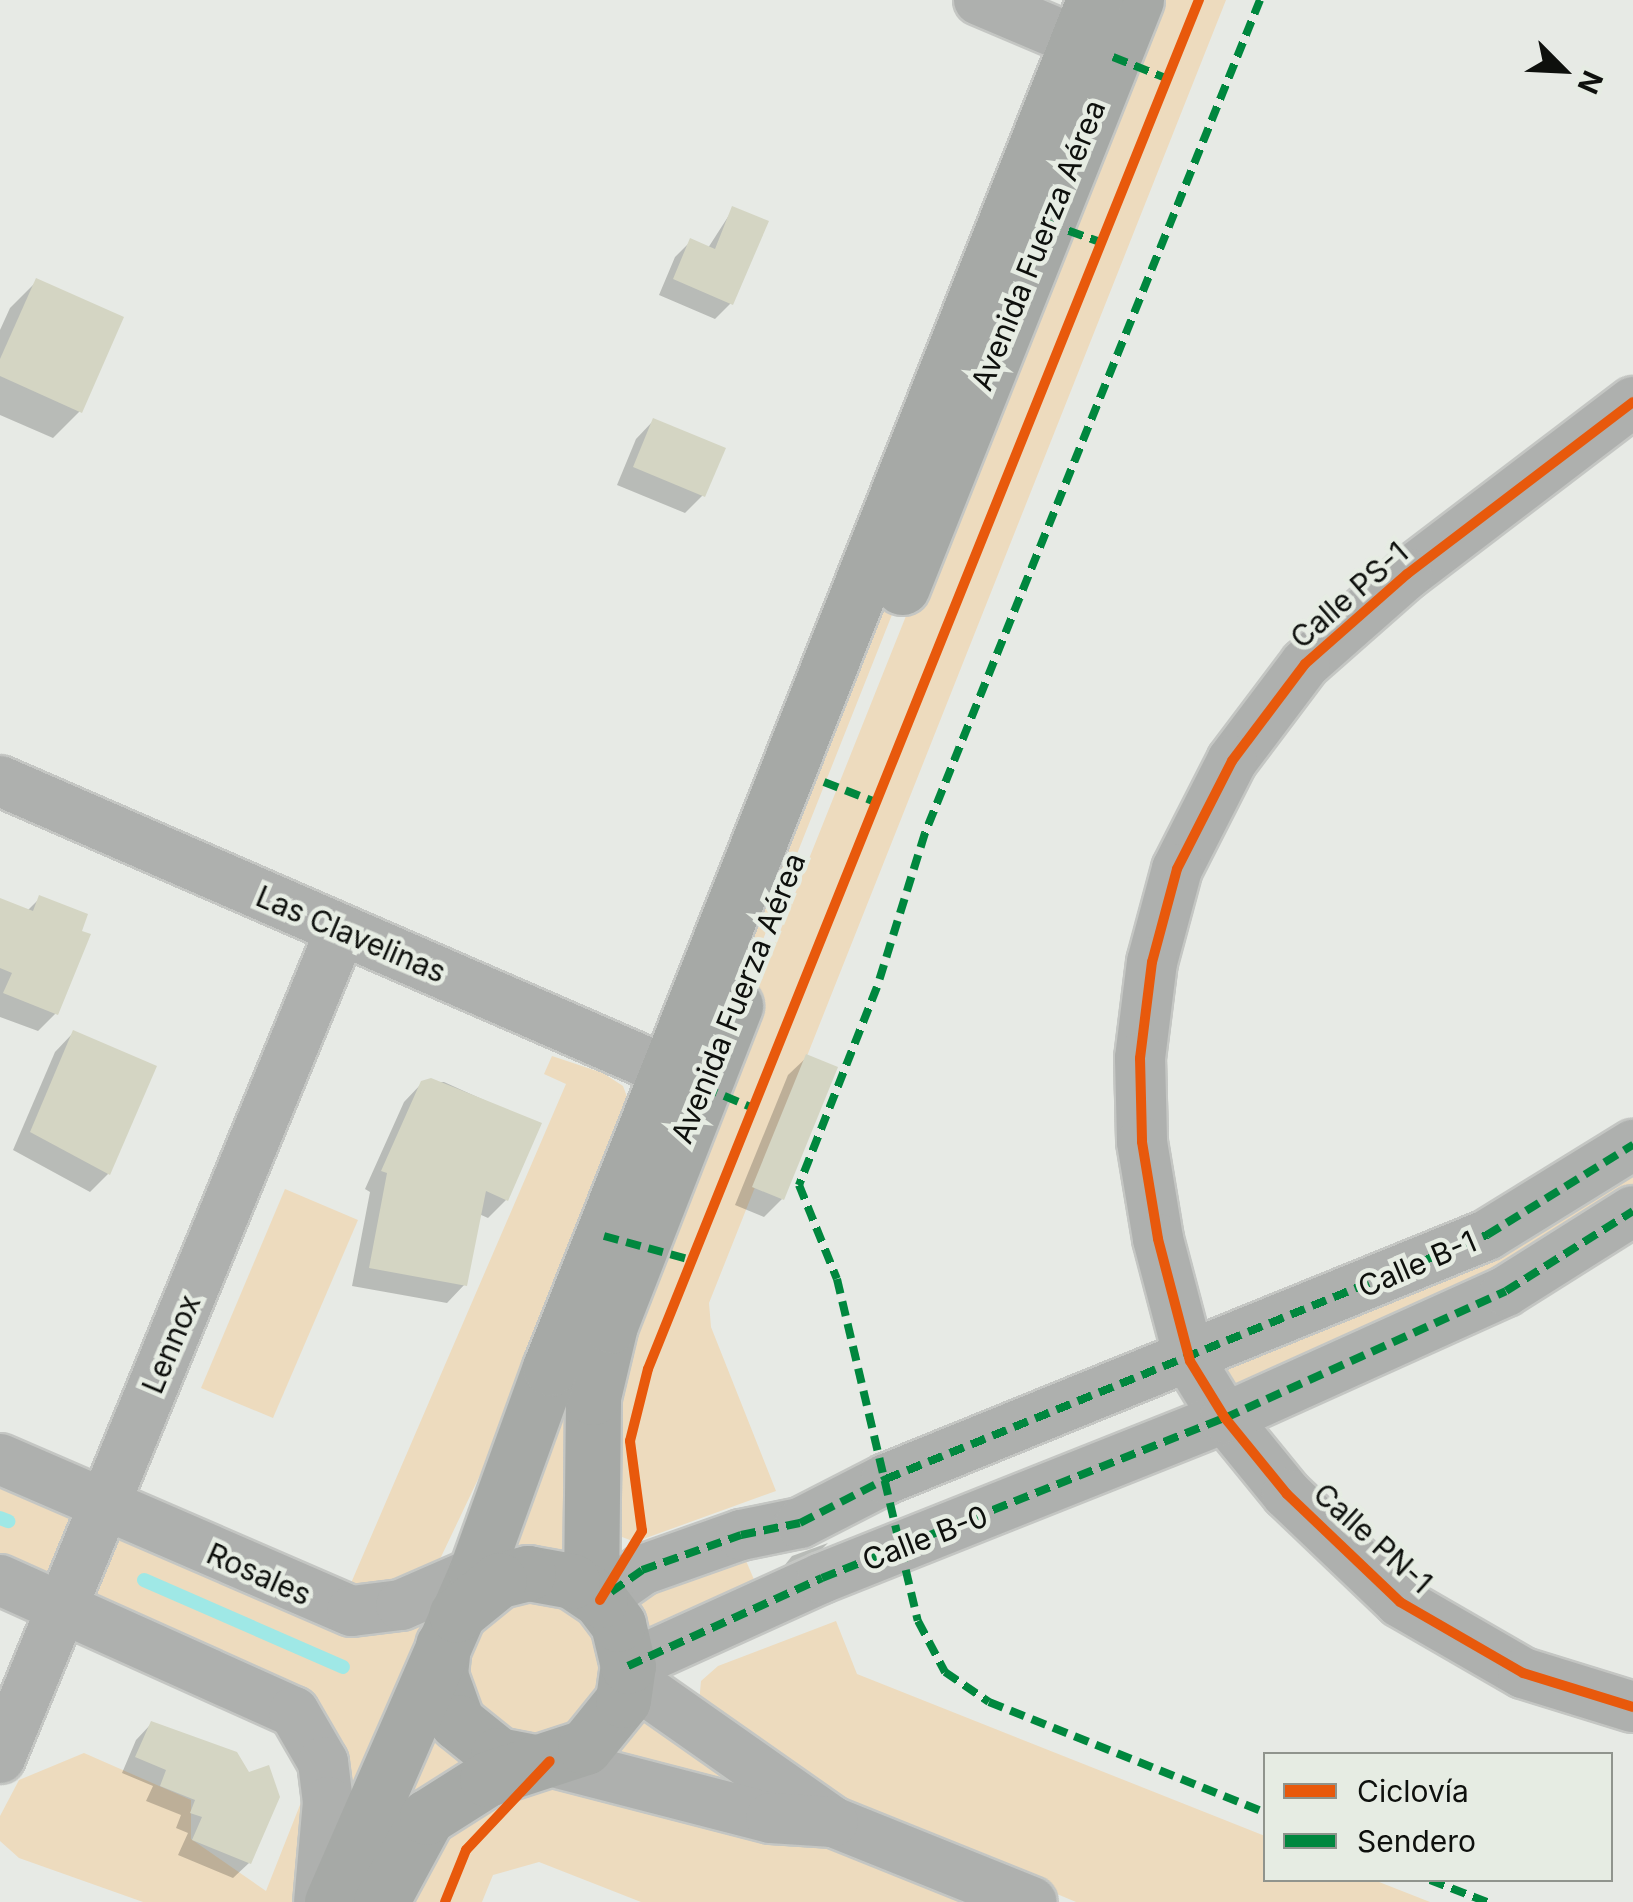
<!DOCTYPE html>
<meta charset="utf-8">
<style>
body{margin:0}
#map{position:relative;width:1633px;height:1902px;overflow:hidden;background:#e7eae5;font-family:Inter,sans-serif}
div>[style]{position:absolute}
.green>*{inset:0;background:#eddbbe}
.shadow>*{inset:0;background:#0003}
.stream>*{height:14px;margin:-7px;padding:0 7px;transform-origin:7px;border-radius:7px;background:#9fe8e6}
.building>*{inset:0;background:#d4d5c3}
.roads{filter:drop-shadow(2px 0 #c4c6c3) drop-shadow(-2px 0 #c4c6c3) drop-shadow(0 2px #c4c6c3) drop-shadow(0 -2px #c4c6c3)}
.minor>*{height:50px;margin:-25px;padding:0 25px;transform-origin:25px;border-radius:25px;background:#aeb0ae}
.major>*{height:55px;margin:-27.5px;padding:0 27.5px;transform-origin:27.5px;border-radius:27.5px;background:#a6a9a6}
.quiet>*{height:8px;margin-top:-4px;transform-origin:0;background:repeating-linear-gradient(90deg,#00873e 0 15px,transparent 0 23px)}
.cycleway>*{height:10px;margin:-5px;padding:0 5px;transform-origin:5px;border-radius:5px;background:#e8590c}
span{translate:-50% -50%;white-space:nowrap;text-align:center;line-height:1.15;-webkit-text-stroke:9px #e6ece3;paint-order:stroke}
.street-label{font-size:30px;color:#0e100d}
.legend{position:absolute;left:1263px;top:1752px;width:350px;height:130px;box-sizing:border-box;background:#e6ece3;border:2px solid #90948d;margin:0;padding:12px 18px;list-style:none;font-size:30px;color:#0e100d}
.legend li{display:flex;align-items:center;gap:20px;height:50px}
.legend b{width:50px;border:2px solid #90948d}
.north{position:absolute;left:1513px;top:20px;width:100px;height:100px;-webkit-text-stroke:8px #e6ece3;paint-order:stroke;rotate:114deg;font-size:28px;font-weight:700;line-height:40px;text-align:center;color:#0e100d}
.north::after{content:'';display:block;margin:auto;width:35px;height:45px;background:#0e100d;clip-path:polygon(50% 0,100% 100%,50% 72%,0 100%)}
</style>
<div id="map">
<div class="green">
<i style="clip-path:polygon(1136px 0,610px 1325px,618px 1624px,585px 1747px,1032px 1902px,641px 1902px,539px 1862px,493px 1875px,482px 1902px,319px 1902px,310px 1731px,0 1580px,0 1459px,325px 1604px,446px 1585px)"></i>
<i style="clip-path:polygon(1152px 0,1226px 0,709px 1303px,711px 1327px,776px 1491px,635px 1542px,617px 1535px,607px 1509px,630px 1307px)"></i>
<i style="clip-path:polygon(552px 1056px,603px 1073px,623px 1086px,629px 1102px,491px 1452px,441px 1557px,417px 1576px,345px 1597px,566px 1084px,544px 1074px)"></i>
<i style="clip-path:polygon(1633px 1145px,1633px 1211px,1225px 1418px,1190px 1361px)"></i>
<i style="clip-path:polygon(285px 1189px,358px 1220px,273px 1418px,201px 1388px)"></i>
<i style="clip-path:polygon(741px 1549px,758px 1589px,652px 1644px,636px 1599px)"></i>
<i style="clip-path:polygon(836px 1621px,857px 1674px,1265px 1836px,1266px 1880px,1374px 1880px,1430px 1902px,1076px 1902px,825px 1796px,699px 1703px,701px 1681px,718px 1666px)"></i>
<i style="clip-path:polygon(646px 1718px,784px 1796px,612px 1756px)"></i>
<i style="clip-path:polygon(84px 1753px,191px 1800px,191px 1839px,266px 1891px,313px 1772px,304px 1902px,143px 1902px,19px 1858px,0 1841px,0 1816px,19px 1780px)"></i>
</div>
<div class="shadow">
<i style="clip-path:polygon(733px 209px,731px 303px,715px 319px,659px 295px,675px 257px,691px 241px,708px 248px)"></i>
<i style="clip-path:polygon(37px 281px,80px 411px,53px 438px,0 415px,0 330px,10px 308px)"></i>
<i style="clip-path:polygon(654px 420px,703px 495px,685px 513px,617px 485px,636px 439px)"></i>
<i style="clip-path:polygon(40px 898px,56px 1013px,38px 1031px,0 1017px,0 908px,27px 911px)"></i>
<i style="clip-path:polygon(73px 1033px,108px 1174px,90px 1192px,13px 1150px,55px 1052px)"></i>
<i style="clip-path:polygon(807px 1057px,782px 1199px,764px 1217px,735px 1205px,788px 1075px)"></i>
<i style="clip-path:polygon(444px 1082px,539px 1125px,506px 1200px,488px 1218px,479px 1214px,465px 1284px,447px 1303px,352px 1286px,370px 1192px,365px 1189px,404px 1102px,422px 1083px)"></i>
<i style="clip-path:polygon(828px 1543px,820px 1551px,784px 1566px,792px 1556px)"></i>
<i style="clip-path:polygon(151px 1724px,248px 1776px,249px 1863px,233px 1878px,178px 1855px,188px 1833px,176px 1828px,181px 1815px,146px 1801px,153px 1786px,122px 1773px,136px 1740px)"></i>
</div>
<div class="stream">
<i style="left:0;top:1518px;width:9px;rotate:21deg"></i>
<i style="left:144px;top:1580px;width:217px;rotate:23.6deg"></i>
</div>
<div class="building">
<i style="clip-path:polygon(732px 206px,769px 221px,733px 305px,673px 279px,690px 238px,715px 249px)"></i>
<i style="clip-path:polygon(36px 278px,124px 317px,82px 413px,0 376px,0 359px)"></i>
<i style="clip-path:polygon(653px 418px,726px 448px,705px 497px,633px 467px)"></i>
<i style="clip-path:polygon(39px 895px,88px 914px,82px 931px,91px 934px,58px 1015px,3px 993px,12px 973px,0 968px,0 898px,33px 911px)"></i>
<i style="clip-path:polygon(73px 1030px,157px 1066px,110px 1175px,30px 1132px)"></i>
<i style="clip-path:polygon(806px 1054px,838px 1067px,784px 1200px,752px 1187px)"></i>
<i style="clip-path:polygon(431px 1078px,542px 1123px,508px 1201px,486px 1191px,467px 1286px,369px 1268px,387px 1173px,381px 1171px,421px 1081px)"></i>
<i style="clip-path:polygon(151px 1721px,237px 1752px,249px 1772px,269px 1765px,280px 1797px,251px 1864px,192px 1840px,202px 1817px,190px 1813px,195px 1800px,160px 1786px,166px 1770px,135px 1757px)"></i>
</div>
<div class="roads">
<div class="minor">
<i style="left:979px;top:0;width:146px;rotate:23deg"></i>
<i style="left:1633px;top:402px;width:284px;rotate:142.7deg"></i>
<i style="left:1407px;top:574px;width:136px;rotate:138.6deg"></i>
<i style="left:1305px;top:664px;width:121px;rotate:127deg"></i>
<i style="left:1232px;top:761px;width:121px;rotate:117deg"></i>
<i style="left:1177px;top:869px;width:96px;rotate:105deg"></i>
<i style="left:1152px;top:962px;width:97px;rotate:97.1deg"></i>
<i style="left:1140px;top:1058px;width:84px;rotate:88.6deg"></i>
<i style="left:1142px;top:1142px;width:98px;rotate:80.6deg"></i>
<i style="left:1158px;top:1239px;width:126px;rotate:75.3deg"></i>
<i style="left:1190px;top:1361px;width:67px;rotate:58.4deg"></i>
<i style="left:1225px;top:1418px;width:98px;rotate:50.8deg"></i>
<i style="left:1287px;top:1494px;width:156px;rotate:43.7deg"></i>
<i style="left:1400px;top:1602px;width:142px;rotate:30deg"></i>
<i style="left:1523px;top:1673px;width:115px;rotate:17.2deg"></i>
<i style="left:0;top:781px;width:767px;rotate:23.52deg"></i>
<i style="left:0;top:1459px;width:383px;rotate:23.4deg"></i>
<i style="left:352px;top:1611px;width:49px;rotate:-7deg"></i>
<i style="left:401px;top:1605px;width:82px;rotate:-23.7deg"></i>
<i style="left:476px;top:1572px;width:27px"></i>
<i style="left:0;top:1580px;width:322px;rotate:24.2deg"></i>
<i style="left:294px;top:1712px;width:58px;rotate:59.9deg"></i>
<i style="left:323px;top:1762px;width:40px;rotate:82.9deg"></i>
<i style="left:328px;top:1802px;width:100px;rotate:95.1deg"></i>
<i style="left:600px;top:1600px;width:52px;rotate:-35.5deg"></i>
<i style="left:642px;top:1570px;width:105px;rotate:-19.5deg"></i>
<i style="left:741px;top:1535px;width:60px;rotate:-11.5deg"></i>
<i style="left:800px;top:1523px;width:97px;rotate:-27.1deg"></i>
<i style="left:886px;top:1479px;width:649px;rotate:-22.1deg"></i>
<i style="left:1487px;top:1235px;width:172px;rotate:-31.7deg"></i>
<i style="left:628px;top:1666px;width:213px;rotate:-24.4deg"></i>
<i style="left:822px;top:1578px;width:434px;rotate:-21.7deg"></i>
<i style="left:1225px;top:1418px;width:308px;rotate:-24.3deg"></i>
<i style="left:1506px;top:1291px;width:150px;rotate:-32.2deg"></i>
<i style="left:628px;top:1678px;width:251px;rotate:35.1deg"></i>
<i style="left:833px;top:1822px;width:214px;rotate:21.9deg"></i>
<i style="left:0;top:1758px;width:895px;rotate:-67.62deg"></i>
<i style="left:550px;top:1761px;width:228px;rotate:14.5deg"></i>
<i style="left:771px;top:1818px;width:62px;rotate:3.7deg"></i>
</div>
<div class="major">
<i style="left:902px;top:587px;width:632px;rotate:-68.27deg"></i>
<i style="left:591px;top:1592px;width:195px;rotate:-89.4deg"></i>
<i style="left:593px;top:1397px;width:74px;rotate:-76.7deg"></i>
<i style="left:610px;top:1325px;width:343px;rotate:-68.6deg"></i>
<i style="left:443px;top:1645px;width:30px;rotate:96deg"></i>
<i style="left:440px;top:1675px;width:50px;rotate:70.1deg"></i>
<i style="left:457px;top:1722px;width:53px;rotate:38.8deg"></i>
<i style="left:498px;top:1755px;width:37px;rotate:11deg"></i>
<i style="left:332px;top:1902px;width:360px;rotate:-66.4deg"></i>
<i style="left:476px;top:1572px;width:217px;rotate:-70.1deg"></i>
<i style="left:550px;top:1368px;width:1472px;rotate:-68.31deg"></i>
<i style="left:381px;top:1902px;width:97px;rotate:-61.6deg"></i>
<i style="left:427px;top:1817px;width:71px;rotate:-32.3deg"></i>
<i style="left:487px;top:1779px;width:103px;rotate:-18.1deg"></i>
<i style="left:585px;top:1747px;width:60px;rotate:-51deg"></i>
<i style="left:623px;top:1700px;width:34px;rotate:-82deg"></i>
<i style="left:628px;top:1666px;width:43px;rotate:-103.4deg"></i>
<i style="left:618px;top:1624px;width:30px;rotate:-127deg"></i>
<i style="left:600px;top:1600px;width:34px;rotate:-146deg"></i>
<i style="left:572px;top:1581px;width:45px;rotate:-169.7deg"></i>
<i style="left:528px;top:1573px;width:30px;rotate:166deg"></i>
<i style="left:499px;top:1580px;width:55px;rotate:140.9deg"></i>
</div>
</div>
<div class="quiet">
<i style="left:1260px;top:0;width:898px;rotate:111.91deg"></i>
<i style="left:925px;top:833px;width:161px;rotate:107.3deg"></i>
<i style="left:877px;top:987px;width:213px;rotate:111.5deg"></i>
<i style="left:799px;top:1185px;width:101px;rotate:68deg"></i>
<i style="left:837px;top:1279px;width:351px;rotate:76.7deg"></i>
<i style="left:918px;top:1621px;width:58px;rotate:62.1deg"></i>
<i style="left:945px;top:1672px;width:53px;rotate:34.3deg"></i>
<i style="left:989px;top:1702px;width:298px;rotate:21.8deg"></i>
<i style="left:1113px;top:57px;width:59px;rotate:21.8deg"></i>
<i style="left:1047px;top:223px;width:56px;rotate:19.7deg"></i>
<i style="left:824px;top:782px;width:58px;rotate:21.3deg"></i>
<i style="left:703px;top:1087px;width:54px;rotate:22.8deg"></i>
<i style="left:604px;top:1236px;width:90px;rotate:15.4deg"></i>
<i style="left:611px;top:1592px;width:38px;rotate:-35deg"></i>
<i style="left:642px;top:1570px;width:105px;rotate:-19.5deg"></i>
<i style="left:741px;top:1535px;width:60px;rotate:-11.5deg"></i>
<i style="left:800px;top:1523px;width:97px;rotate:-27.1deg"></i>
<i style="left:886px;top:1479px;width:649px;rotate:-22.1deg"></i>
<i style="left:1487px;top:1235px;width:172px;rotate:-31.7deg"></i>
<i style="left:628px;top:1666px;width:213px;rotate:-24.4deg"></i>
<i style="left:822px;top:1578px;width:434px;rotate:-21.7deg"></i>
<i style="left:1225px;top:1418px;width:308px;rotate:-24.3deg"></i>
<i style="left:1506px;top:1291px;width:150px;rotate:-32.2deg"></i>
<i style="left:1430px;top:1880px;width:61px;rotate:21.1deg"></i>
</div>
<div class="cycleway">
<i style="left:1633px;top:402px;width:284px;rotate:142.7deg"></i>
<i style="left:1407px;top:574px;width:136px;rotate:138.6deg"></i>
<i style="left:1305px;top:664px;width:121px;rotate:127deg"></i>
<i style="left:1232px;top:761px;width:121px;rotate:117deg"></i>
<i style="left:1177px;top:869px;width:96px;rotate:105deg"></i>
<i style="left:1152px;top:962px;width:97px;rotate:97.1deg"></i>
<i style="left:1140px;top:1058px;width:84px;rotate:88.6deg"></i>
<i style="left:1142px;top:1142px;width:98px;rotate:80.6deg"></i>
<i style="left:1158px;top:1239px;width:126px;rotate:75.3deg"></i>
<i style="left:1190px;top:1361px;width:67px;rotate:58.4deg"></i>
<i style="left:1225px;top:1418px;width:98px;rotate:50.8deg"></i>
<i style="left:1287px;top:1494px;width:156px;rotate:43.7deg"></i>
<i style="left:1400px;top:1602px;width:142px;rotate:30deg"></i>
<i style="left:1523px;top:1673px;width:115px;rotate:17.2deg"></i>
<i style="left:600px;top:1600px;width:81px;rotate:-58.7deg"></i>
<i style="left:642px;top:1531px;width:91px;rotate:-97.6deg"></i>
<i style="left:630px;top:1441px;width:74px;rotate:-76deg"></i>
<i style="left:648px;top:1369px;width:1476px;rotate:-68.08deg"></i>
<i style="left:445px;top:1902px;width:56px;rotate:-68deg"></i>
<i style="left:466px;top:1850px;width:122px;rotate:-46.7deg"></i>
</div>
<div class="street-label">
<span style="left:1038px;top:245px;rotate:-68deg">Avenida Fuerza Aérea</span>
<span style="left:1349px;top:595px;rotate:-41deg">Calle PS-1</span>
<span style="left:351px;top:934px;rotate:23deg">Las Clavelinas</span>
<span style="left:738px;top:998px;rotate:-68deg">Avenida Fuerza Aérea</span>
<span style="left:1417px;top:1264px;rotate:-23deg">Calle B-1</span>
<span style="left:171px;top:1344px;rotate:-67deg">Lennox</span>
<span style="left:925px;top:1538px;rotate:-21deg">Calle B-0</span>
<span style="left:1373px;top:1538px;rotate:42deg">Calle PN-1</span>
<span style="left:259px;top:1574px;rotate:24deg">Rosales</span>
</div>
<ul class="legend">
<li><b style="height:12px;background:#e8590c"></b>Ciclovía</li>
<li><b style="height:12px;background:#00873e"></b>Sendero</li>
</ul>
<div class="north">N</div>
</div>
